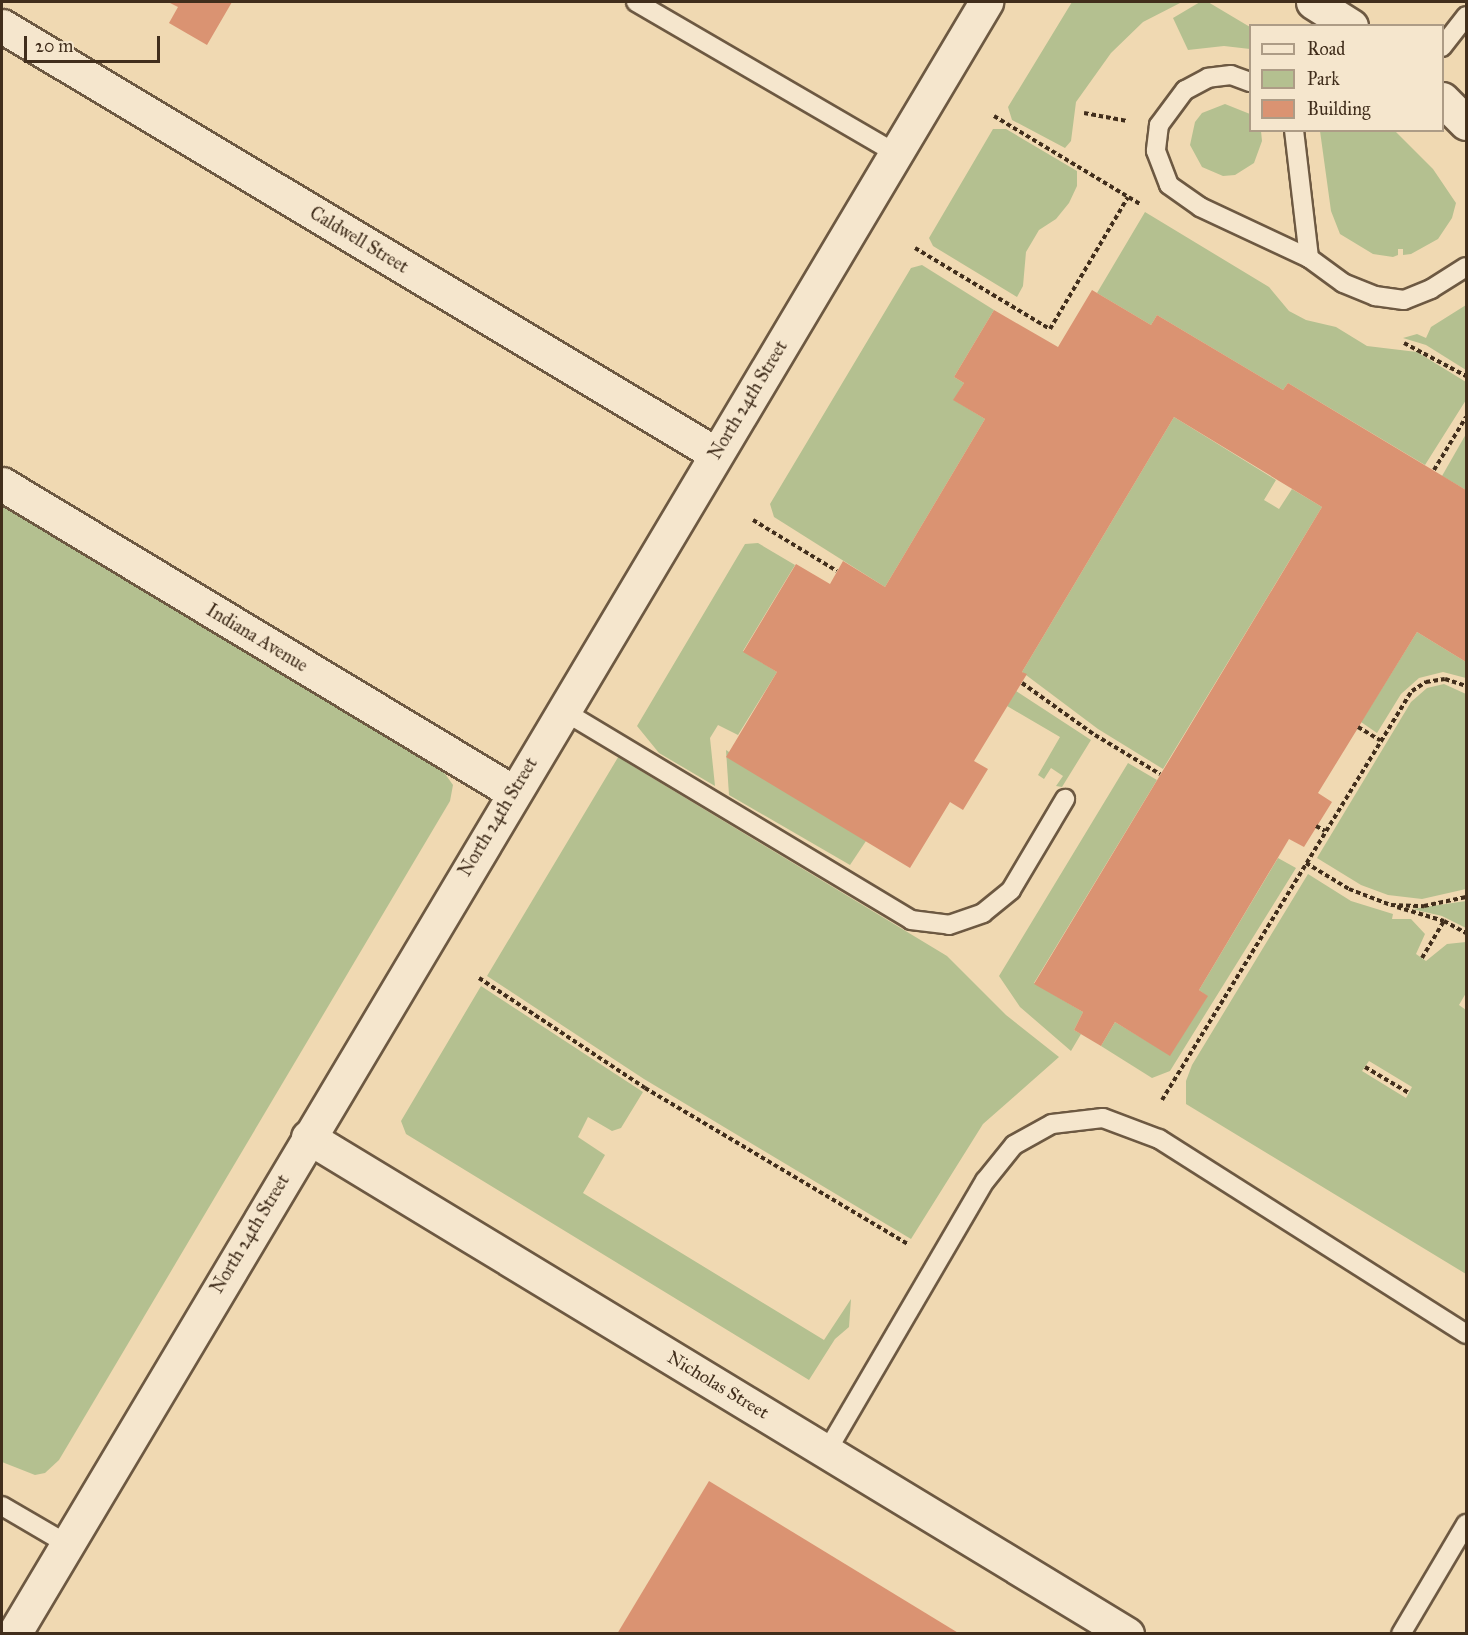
<!DOCTYPE html>
<style>
body{margin:0}
#map{position:relative;width:1468px;height:1635px;overflow:hidden;background:#f0d9b2;font-family:"IM FELL Great Primer",serif}
div>[style]{position:absolute}
.green>*{inset:0;background:#b4c090}
.building>*{inset:0;background:#da9372}
.path>*{height:4px;margin-top:-2px;transform-origin:0;background:repeating-linear-gradient(90deg,#412e1c 0 4.5px,transparent 0 7.5px)}
.roads{filter:drop-shadow(2px 0 #6d5942) drop-shadow(-2px 0 #6d5942) drop-shadow(0 2px #6d5942) drop-shadow(0 -2px #6d5942)}
.service>*{height:18px;margin:-9px;padding:0 9px;transform-origin:9px;border-radius:9px;background:#f5e6cd}
.minor>*{height:33px;margin:-16.5px;padding:0 16.5px;transform-origin:16.5px;border-radius:16.5px;background:#f5e6cd}
.tertiary>*{height:33px;margin:-16.5px;padding:0 16.5px;transform-origin:16.5px;border-radius:16.5px;background:#f5e6cd}
.secondary>*{height:33px;margin:-16.5px;padding:0 16.5px;transform-origin:16.5px;border-radius:16.5px;background:#f5e6cd}
span{translate:-50% -50%;white-space:nowrap;text-align:center;line-height:1.15;-webkit-text-stroke:4.5px #f5e6cd;paint-order:stroke}
.street-label{font-size:18px;color:#412e1c}
.frame{position:absolute;inset:0;border:3px solid #412e1c;pointer-events:none}
.legend{position:absolute;left:1249px;top:24px;width:195px;height:108px;box-sizing:border-box;background:#f5e6cd;border:2px solid #ad9c86;margin:0;padding:8px 10px;list-style:none;font-size:18px;color:#412e1c}
.legend li{display:flex;align-items:center;gap:12px;height:30px}
.legend b{width:30px;border:2px solid #ad9c86}
.scale{position:absolute;left:24px;top:36px;width:136px;height:27px;box-sizing:border-box;border:3px solid #412e1c;border-top:0;padding-left:8px;font-size:18px;line-height:21px;white-space:nowrap;color:#412e1c;-webkit-text-stroke:4px #f5e6cd;paint-order:stroke}
</style>
<div id="map">
<div class="green">
<i style="clip-path:polygon(1072px 2px,1182px 2px,1143px 22px,1111px 53px,1076px 102px,1071px 141px,1065px 148px,1012px 120px,1008px 107px)"></i>
<i style="clip-path:polygon(1200px 2px,1208px 2px,1250px 27px,1250px 49px,1224px 46px,1188px 50px,1173px 18px)"></i>
<i style="clip-path:polygon(1225px 104px,1250px 114px,1250px 130px,1261px 131px,1262px 141px,1254px 163px,1235px 175px,1223px 176px,1202px 167px,1190px 145px,1195px 122px,1202px 113px)"></i>
<i style="clip-path:polygon(993px 129px,1006px 129px,1077px 171px,1077px 186px,1069px 203px,1056px 219px,1039px 230px,1026px 252px,1023px 286px,1017px 297px,933px 246px,929px 238px)"></i>
<i style="clip-path:polygon(1320px 131px,1395px 131px,1433px 169px,1456px 203px,1452px 218px,1438px 239px,1411px 254px,1403px 255px,1403px 249px,1398px 249px,1398px 255px,1393px 257px,1373px 254px,1340px 234px,1331px 211px)"></i>
<i style="clip-path:polygon(1145px 212px,1269px 287px,1289px 311px,1306px 320px,1336px 327px,1367px 346px,1417px 352px,1466px 382px,1466px 400px,1425px 465px,1288px 383px,1283px 390px,1157px 315px,1151px 325px,1097px 293px)"></i>
<i style="clip-path:polygon(922px 265px,994px 310px,954px 377px,964px 383px,954px 400px,985px 419px,885px 587px,774px 517px,770px 504px,911px 268px)"></i>
<i style="clip-path:polygon(1466px 305px,1466px 370px,1426px 345px,1403px 338px,1417px 334px,1426px 338px,1431px 327px)"></i>
<i style="clip-path:polygon(1174px 417px,1276px 480px,1264px 500px,1279px 509px,1292px 489px,1322px 507px,1163px 769px,1098px 729px,1022px 672px)"></i>
<i style="clip-path:polygon(1466px 434px,1466px 490px,1442px 476px)"></i>
<i style="clip-path:polygon(2px 505px,443px 771px,453px 785px,450px 801px,59px 1460px,45px 1473px,35px 1475px,2px 1462px)"></i>
<i style="clip-path:polygon(758px 543px,795px 565px,743px 651px,777px 672px,738px 735px,718px 725px,710px 738px,715px 786px,659px 753px,637px 726px,745px 544px)"></i>
<i style="clip-path:polygon(1417px 632px,1466px 662px,1466px 678px,1443px 672px,1419px 678px,1401px 694px,1377px 733px,1361px 722px)"></i>
<i style="clip-path:polygon(1444px 684px,1466px 694px,1466px 889px,1422px 899px,1388px 895px,1361px 885px,1317px 858px,1411px 702px,1427px 688px)"></i>
<i style="clip-path:polygon(1016px 691px,1091px 740px,1062px 787px,1056px 786px,1063px 776px,1051px 768px,1044px 779px,1038px 775px,1060px 737px,1007px 706px)"></i>
<i style="clip-path:polygon(726px 750px,866px 841px,850px 865px,729px 795px)"></i>
<i style="clip-path:polygon(620px 754px,626px 762px,947px 956px,1006px 1015px,1059px 1057px,983px 1124px,911px 1239px,644px 1079px,487px 976px)"></i>
<i style="clip-path:polygon(1128px 763px,1157px 780px,1034px 983px,1083px 1012px,1074px 1030px,1081px 1034px,1071px 1051px,1020px 1007px,999px 976px)"></i>
<i style="clip-path:polygon(1278px 858px,1296px 868px,1170px 1071px,1152px 1078px,1101px 1046px,1115px 1022px,1170px 1055px,1207px 996px,1199px 990px)"></i>
<i style="clip-path:polygon(evenodd,1308px 874px,1351px 901px,1393px 914px,1392px 919px,1411px 919px,1425px 934px,1416px 954px,1426px 961px,1447px 944px,1466px 942px,1466px 993px,1459px 1005px,1466px 1010px,1466px 1274px,1186px 1104px,1186px 1081px,1192px 1065px,1308px 874px,1369px 1061px,1412px 1087px,1406px 1098px,1362px 1071px,1369px 1061px)"></i>
<i style="clip-path:polygon(1466px 901px,1466px 928px,1442px 916px,1412px 909px)"></i>
<i style="clip-path:polygon(481px 986px,643px 1092px,621px 1128px,612px 1131px,588px 1117px,578px 1137px,605px 1155px,583px 1193px,824px 1340px,851px 1299px,849px 1327px,835px 1339px,809px 1380px,406px 1134px,401px 1121px)"></i>
</div>
<div class="building">
<i style="clip-path:polygon(168px 2px,232px 2px,207px 45px,169px 23px,178px 7px)"></i>
<i style="clip-path:polygon(1092px 290px,1151px 325px,1157px 315px,1283px 390px,1288px 383px,1466px 490px,1466px 662px,1417px 632px,1318px 793px,1332px 802px,1304px 847px,1289px 839px,1199px 990px,1208px 996px,1170px 1056px,1115px 1022px,1101px 1046px,1074px 1030px,1083px 1012px,1034px 984px,1322px 507px,1174px 417px,1022px 672px,1027px 674px,974px 761px,988px 769px,963px 810px,950px 802px,910px 868px,726px 757px,777px 672px,743px 652px,796px 564px,830px 584px,843px 561px,885px 587px,985px 419px,953px 400px,964px 383px,954px 377px,994px 310px,1058px 347px)"></i>
<i style="clip-path:polygon(709px 1481px,960px 1634px,617px 1634px)"></i>
</div>
<div class="path">
<i style="left:1084px;top:113px;width:44px;rotate:10.5deg"></i>
<i style="left:994px;top:116px;width:170px;rotate:31.1deg"></i>
<i style="left:915px;top:248px;width:157px;rotate:31deg"></i>
<i style="left:1050px;top:329px;width:153px;rotate:-59.4deg"></i>
<i style="left:1404px;top:343px;width:70px;rotate:28deg"></i>
<i style="left:1434px;top:470px;width:62px;rotate:-58.9deg"></i>
<i style="left:753px;top:520px;width:98px;rotate:31.3deg"></i>
<i style="left:1022px;top:683px;width:90px;rotate:35.5deg"></i>
<i style="left:1095px;top:735px;width:76px;rotate:31deg"></i>
<i style="left:1358px;top:727px;width:26px;rotate:31deg"></i>
<i style="left:1316px;top:826px;width:10px;rotate:29deg"></i>
<i style="left:1306px;top:863px;width:50px;rotate:31.2deg"></i>
<i style="left:1349px;top:889px;width:45px;rotate:20.9deg"></i>
<i style="left:1391px;top:905px;width:33px;rotate:2deg"></i>
<i style="left:1424px;top:906px;width:43px;rotate:-12.1deg"></i>
<i style="left:1397px;top:907px;width:49px;rotate:16.6deg"></i>
<i style="left:1444px;top:921px;width:25px;rotate:29deg"></i>
<i style="left:1422px;top:958px;width:43px;rotate:-59.3deg"></i>
<i style="left:479px;top:978px;width:199px;rotate:33.5deg"></i>
<i style="left:645px;top:1088px;width:307px;rotate:30.7deg"></i>
<i style="left:1365px;top:1067px;width:51px;rotate:30.6deg"></i>
<i style="left:1162px;top:1100px;width:479px;rotate:-58.6deg"></i>
<i style="left:1412px;top:691px;width:17px;rotate:-33deg"></i>
<i style="left:1426px;top:682px;width:19px;rotate:-9deg"></i>
<i style="left:1445px;top:679px;width:22px;rotate:18deg"></i>
</div>
<div class="roads">
<div class="service">
<i style="left:636px;top:2px;width:300px;rotate:30.2deg"></i>
<i style="left:1442px;top:47px;width:39px;rotate:-52deg"></i>
<i style="left:1250px;top:82px;width:20px;rotate:-160deg"></i>
<i style="left:1231px;top:75px;width:23px;rotate:173deg"></i>
<i style="left:1208px;top:78px;width:26px;rotate:152deg"></i>
<i style="left:1185px;top:90px;width:44px;rotate:126.6deg"></i>
<i style="left:1159px;top:125px;width:26px;rotate:97deg"></i>
<i style="left:1156px;top:151px;width:36px;rotate:69deg"></i>
<i style="left:1169px;top:185px;width:38px;rotate:35deg"></i>
<i style="left:1200px;top:207px;width:120px;rotate:25.1deg"></i>
<i style="left:1309px;top:258px;width:42px;rotate:36.3deg"></i>
<i style="left:1343px;top:283px;width:35px;rotate:22deg"></i>
<i style="left:1375px;top:296px;width:29px;rotate:8deg"></i>
<i style="left:1404px;top:300px;width:29px;rotate:-22deg"></i>
<i style="left:1431px;top:289px;width:41px;rotate:-32.2deg"></i>
<i style="left:1294px;top:130px;width:129px;rotate:83.3deg"></i>
<i style="left:562px;top:710px;width:407px;rotate:31deg"></i>
<i style="left:911px;top:920px;width:38px;rotate:7deg"></i>
<i style="left:949px;top:925px;width:36px;rotate:-19deg"></i>
<i style="left:983px;top:913px;width:36px;rotate:-39deg"></i>
<i style="left:1011px;top:890px;width:106px;rotate:-59.3deg"></i>
<i style="left:827px;top:1451px;width:313px;rotate:-59.7deg"></i>
<i style="left:985px;top:1181px;width:46px;rotate:-51.1deg"></i>
<i style="left:1014px;top:1145px;width:43px;rotate:-28.9deg"></i>
<i style="left:1052px;top:1124px;width:51px;rotate:-6.7deg"></i>
<i style="left:1103px;top:1118px;width:60px;rotate:20.6deg"></i>
<i style="left:1159px;top:1139px;width:364px;rotate:32.4deg"></i>
<i style="left:2px;top:1506px;width:75px;rotate:30.3deg"></i>
<i style="left:1401px;top:1634px;width:128px;rotate:-59.4deg"></i>
</div>
<div class="minor">
<i style="left:2px;top:26px;width:832px;rotate:30.94deg"></i>
<i style="left:2px;top:484px;width:597px;rotate:31.08deg"></i>
</div>
<div class="tertiary">
<i style="left:1313px;top:2px;width:45px;rotate:32.3deg"></i>
<i style="left:1442px;top:99px;width:34px;rotate:45deg"></i>
<i style="left:308px;top:1137px;width:958px;rotate:31.25deg"></i>
</div>
<div class="secondary">
<i style="left:14px;top:1634px;width:1900px;rotate:-59.22deg"></i>
</div>
</div>
<div class="street-label">
<span style="left:359px;top:240px;rotate:31deg">Caldwell Street</span>
<span style="left:748px;top:400px;rotate:-59deg">North 24th Street</span>
<span style="left:257px;top:638px;rotate:31deg">Indiana Avenue</span>
<span style="left:498px;top:817px;rotate:-59deg">North 24th Street</span>
<span style="left:250px;top:1234px;rotate:-59deg">North 24th Street</span>
<span style="left:718px;top:1385px;rotate:31deg">Nicholas Street</span>
</div>
<div class="frame"></div>
<ul class="legend">
<li><b style="height:8px;background:#f5e6cd"></b>Road</li>
<li><b style="height:16px;background:#b4c090"></b>Park</li>
<li><b style="height:16px;background:#da9372"></b>Building</li>
</ul>
<div class="scale">20 m</div>
</div>
